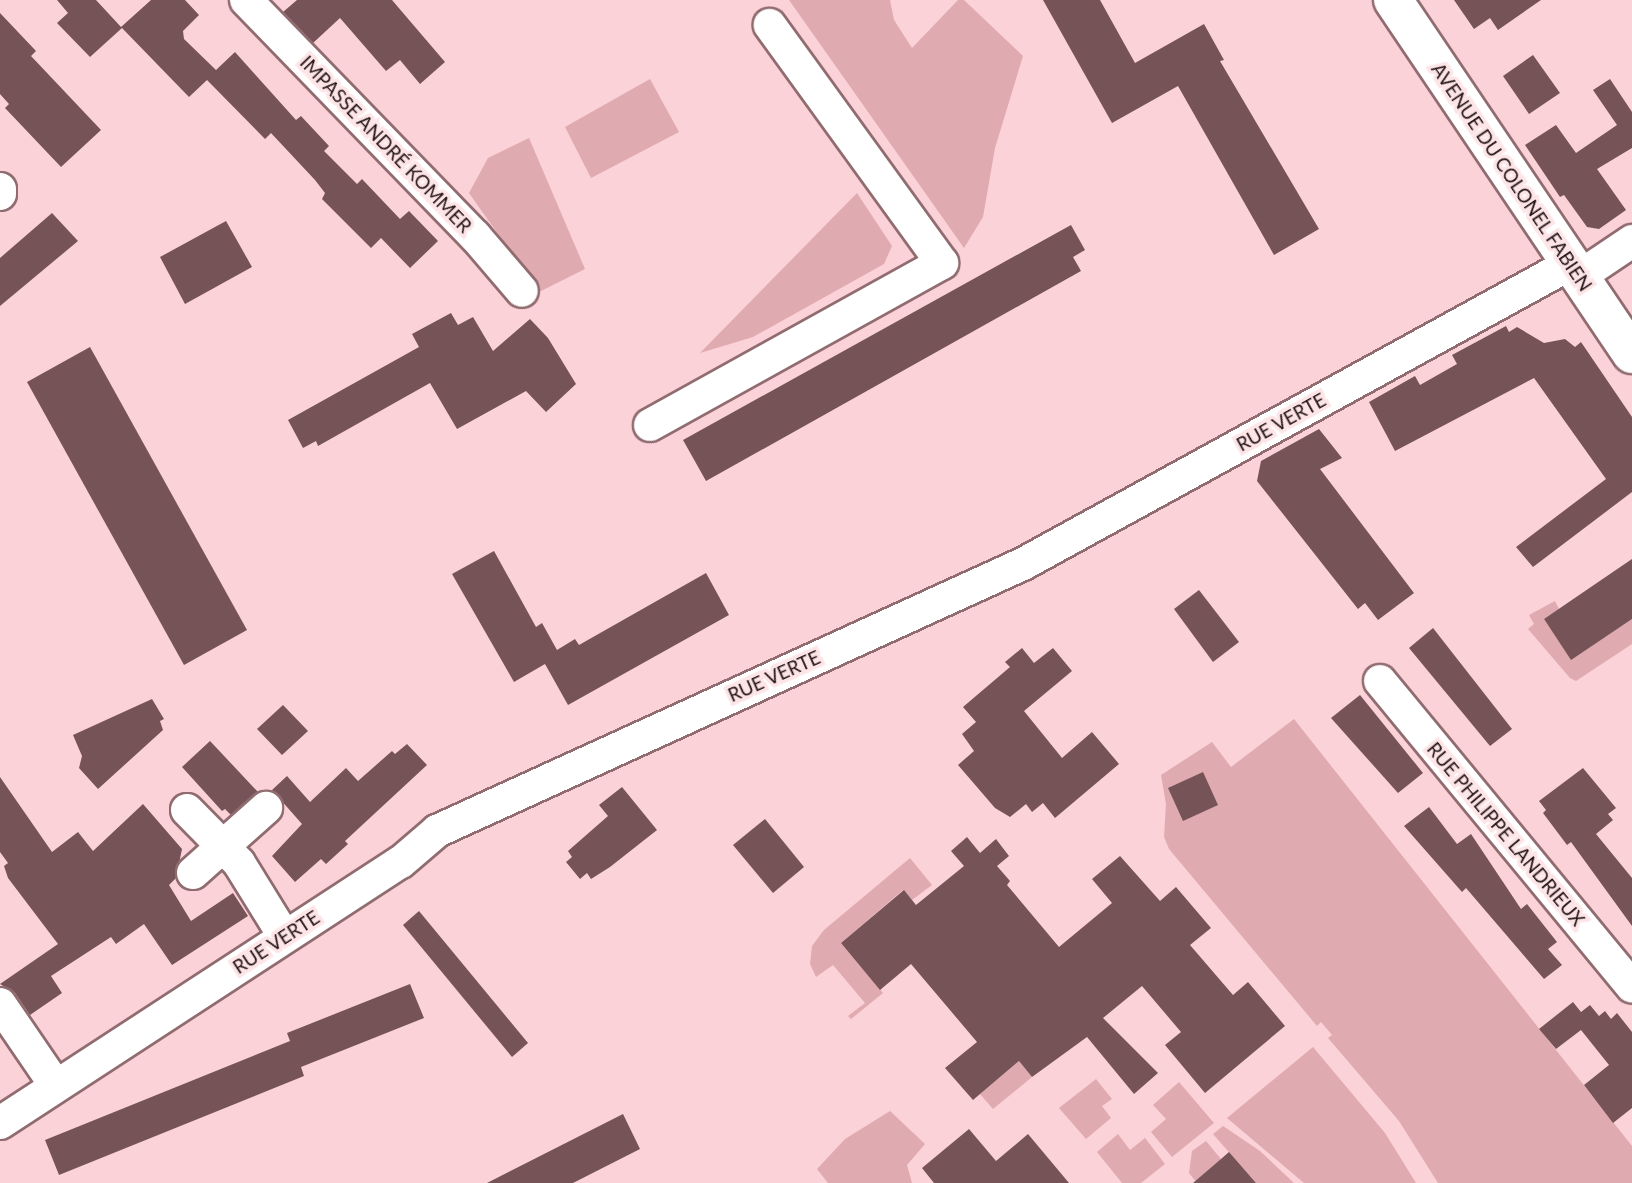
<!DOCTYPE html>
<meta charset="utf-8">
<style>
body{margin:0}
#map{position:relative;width:1632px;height:1183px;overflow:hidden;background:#fbd2d7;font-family:Lato,sans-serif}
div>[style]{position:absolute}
.green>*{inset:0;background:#dfaab0}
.building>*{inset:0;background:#755357}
.roads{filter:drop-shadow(2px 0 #906c70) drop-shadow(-2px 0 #906c70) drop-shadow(0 2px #906c70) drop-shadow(0 -2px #906c70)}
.street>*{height:32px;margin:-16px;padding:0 16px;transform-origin:16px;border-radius:16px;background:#fff}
.secondary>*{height:38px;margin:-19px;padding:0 19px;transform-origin:19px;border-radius:19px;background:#fff}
span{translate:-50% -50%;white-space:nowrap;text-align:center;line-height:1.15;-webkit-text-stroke:7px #fde4e7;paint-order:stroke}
.street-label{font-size:19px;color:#211315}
</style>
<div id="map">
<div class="green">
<i style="clip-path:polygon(789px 0,890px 0,894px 20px,912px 48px,958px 0,964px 0,1023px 56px,995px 148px,983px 217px,964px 248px)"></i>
<i style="clip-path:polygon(650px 79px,679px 132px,591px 178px,565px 127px)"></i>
<i style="clip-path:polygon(529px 138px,585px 269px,539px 292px,469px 193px,488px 158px)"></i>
<i style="clip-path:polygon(857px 193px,892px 246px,884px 264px,753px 337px,700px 353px)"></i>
<i style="clip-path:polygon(1555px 601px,1559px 609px,1544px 619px,1571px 659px,1632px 619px,1632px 644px,1576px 681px,1570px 678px,1528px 629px,1534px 624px,1529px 615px)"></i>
<i style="clip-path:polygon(1294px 719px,1632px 1146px,1632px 1183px,1438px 1183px,1399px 1121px,1328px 1038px,1332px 1035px,1321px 1022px,1317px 1026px,1169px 849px,1164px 837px,1166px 804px,1161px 775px,1212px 742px,1231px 767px)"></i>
<i style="clip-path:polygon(910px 858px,932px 885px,912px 900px,903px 890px,841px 943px,883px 993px,851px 1019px,848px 1016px,865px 1003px,833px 965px,816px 977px,810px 964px,812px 946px,824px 930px)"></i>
<i style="clip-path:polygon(1313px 1047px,1385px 1133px,1416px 1183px,1304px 1183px,1227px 1118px)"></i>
<i style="clip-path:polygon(1019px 1061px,1032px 1077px,993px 1109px,980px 1094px)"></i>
<i style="clip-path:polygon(1096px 1079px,1112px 1099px,1102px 1106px,1111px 1118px,1086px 1139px,1059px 1108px)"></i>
<i style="clip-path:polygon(1179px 1082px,1214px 1123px,1172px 1157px,1151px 1132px,1166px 1119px,1153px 1105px)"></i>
<i style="clip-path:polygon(890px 1111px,925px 1144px,907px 1165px,912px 1183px,828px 1183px,817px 1169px,845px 1139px)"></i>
<i style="clip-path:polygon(1223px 1126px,1260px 1151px,1294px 1183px,1256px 1183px,1213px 1134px)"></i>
<i style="clip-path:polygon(1118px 1134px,1130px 1150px,1145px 1138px,1165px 1164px,1141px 1183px,1122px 1183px,1097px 1152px)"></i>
<i style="clip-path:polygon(1206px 1141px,1221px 1159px,1197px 1183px,1189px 1173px,1192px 1151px)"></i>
</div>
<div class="building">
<i style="clip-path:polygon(57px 0,96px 0,121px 27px,151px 0,185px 0,199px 15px,183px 31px,184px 39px,216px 70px,235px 52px,296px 120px,301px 116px,329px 146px,324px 151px,357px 184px,362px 179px,400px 219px,409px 211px,438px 241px,410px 268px,381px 238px,371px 248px,322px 199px,325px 193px,315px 180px,271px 133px,265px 139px,207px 80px,189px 97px,122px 28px,90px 57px,57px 23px,68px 13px)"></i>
<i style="clip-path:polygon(297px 0,392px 0,445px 62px,420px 84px,400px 60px,386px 71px,340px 18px,313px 43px,283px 12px)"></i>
<i style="clip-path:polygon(1043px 0,1100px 0,1135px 63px,1204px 24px,1224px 60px,1220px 61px,1319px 229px,1274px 255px,1178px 86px,1112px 123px)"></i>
<i style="clip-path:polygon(1454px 0,1541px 0,1498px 30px,1490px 18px,1474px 29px)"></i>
<i style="clip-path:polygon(0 13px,36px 51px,31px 56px,101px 130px,61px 167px,5px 108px,9px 104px,0 94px)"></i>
<i style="clip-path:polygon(1533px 55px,1560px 93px,1529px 114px,1503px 76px)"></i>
<i style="clip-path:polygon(1610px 79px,1632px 112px,1632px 148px,1597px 169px,1626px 210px,1599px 229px,1587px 227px,1564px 195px,1560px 197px,1525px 145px,1556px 125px,1576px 153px,1617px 125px,1593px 90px)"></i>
<i style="clip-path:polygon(52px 213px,78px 241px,0 306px,0 258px)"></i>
<i style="clip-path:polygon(226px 221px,252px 267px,185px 304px,160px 257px)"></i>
<i style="clip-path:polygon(1071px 225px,1085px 250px,1073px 257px,1081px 271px,706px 481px,683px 440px)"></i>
<i style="clip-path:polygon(451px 313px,458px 325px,473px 317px,493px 351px,530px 319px,548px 338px,576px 384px,546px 412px,526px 391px,457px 429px,430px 383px,318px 446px,316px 441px,303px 448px,288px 420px,419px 347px,412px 334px)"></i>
<i style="clip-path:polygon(1506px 326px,1509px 332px,1517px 327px,1544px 343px,1565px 339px,1575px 347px,1581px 342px,1632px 417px,1632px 492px,1533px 567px,1516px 547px,1606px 479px,1534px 378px,1395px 451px,1369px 402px,1415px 376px,1420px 385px,1457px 364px,1452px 355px)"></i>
<i style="clip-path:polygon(90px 347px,247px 630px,184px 665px,27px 382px)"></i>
<i style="clip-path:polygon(1319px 429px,1342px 458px,1320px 469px,1414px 593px,1378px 620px,1365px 603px,1358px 609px,1257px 481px,1261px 461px)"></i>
<i style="clip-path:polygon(494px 551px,536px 627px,542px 623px,557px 650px,575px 639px,579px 645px,706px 573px,729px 615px,568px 705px,545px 664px,514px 682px,452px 574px)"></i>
<i style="clip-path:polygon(1632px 559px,1632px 619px,1571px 660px,1544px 619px)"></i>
<i style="clip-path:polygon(1199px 590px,1239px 642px,1213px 662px,1174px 609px)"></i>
<i style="clip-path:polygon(1433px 628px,1512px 729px,1490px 746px,1409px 648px)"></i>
<i style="clip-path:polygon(1022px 648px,1034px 663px,1053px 648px,1072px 671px,1024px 711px,1062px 758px,1092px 732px,1119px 764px,1055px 818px,1043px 803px,1032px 812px,1026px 804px,1010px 817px,995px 808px,958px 765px,974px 751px,962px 734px,976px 722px,963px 707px,1010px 667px,1005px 662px)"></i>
<i style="clip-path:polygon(1360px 695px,1423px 773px,1398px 793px,1331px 718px)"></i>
<i style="clip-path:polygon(152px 699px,164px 719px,160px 721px,163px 730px,98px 789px,79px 768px,82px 756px,73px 735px)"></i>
<i style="clip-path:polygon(283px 705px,308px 731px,282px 755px,257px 729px)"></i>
<i style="clip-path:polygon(210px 741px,258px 792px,231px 815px,225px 809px,222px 811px,182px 767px)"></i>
<i style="clip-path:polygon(407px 744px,427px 765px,345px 841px,348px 844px,326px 864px,321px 859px,295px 882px,272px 856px,302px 824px,272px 790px,287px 776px,310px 802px,346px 768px,358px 781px,392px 751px,395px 754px)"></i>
<i style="clip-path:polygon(1583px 768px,1616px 808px,1608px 814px,1613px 820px,1596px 834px,1632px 878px,1632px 926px,1571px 842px,1567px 845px,1543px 813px,1546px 810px,1539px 801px)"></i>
<i style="clip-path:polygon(1203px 772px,1218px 805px,1183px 821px,1168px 788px)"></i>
<i style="clip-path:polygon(0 777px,52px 852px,78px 832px,93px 851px,143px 804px,182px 849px,176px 878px,169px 885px,191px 921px,233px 893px,248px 916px,172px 965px,144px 924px,116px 944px,111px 937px,51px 976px,62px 993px,30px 1015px,15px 993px,0 984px,58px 944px,8px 878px,4px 866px,8px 863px,0 852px)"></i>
<i style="clip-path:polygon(622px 787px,657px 830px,610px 867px,591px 879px,587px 873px,580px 879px,566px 862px,572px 857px,568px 851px,608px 816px,599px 805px)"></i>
<i style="clip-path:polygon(1429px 807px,1457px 844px,1471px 834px,1521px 909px,1527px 904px,1557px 942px,1548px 949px,1562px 965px,1544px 979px,1466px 888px,1462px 892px,1404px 826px)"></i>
<i style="clip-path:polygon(765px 819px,804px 867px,773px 893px,733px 845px)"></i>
<i style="clip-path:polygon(967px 837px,980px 853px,996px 839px,1009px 856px,997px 866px,1010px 881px,1007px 885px,1059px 947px,1112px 903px,1092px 879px,1120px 856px,1160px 901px,1176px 887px,1211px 928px,1190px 945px,1233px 995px,1248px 982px,1285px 1026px,1205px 1093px,1165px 1045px,1181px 1032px,1142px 986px,1103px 1018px,1158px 1073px,1134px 1094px,1087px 1037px,1032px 1077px,1019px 1061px,973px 1100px,945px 1068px,977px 1042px,911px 964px,880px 990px,841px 943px,904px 890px,916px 905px,964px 866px,951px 851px)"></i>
<i style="clip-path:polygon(419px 911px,528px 1043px,512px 1057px,403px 925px)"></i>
<i style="clip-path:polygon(410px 984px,424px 1018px,301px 1067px,304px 1076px,59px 1175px,45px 1140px,290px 1041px,287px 1033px)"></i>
<i style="clip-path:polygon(1573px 1002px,1581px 1012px,1590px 1005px,1599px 1016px,1605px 1011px,1611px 1019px,1617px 1013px,1632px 1032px,1632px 1108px,1613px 1123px,1584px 1085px,1609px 1065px,1581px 1030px,1556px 1049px,1539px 1029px)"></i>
<i style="clip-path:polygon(623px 1114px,640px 1149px,573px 1183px,487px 1183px)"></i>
<i style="clip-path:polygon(969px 1129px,996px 1161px,1028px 1134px,1069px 1183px,934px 1183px,922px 1168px)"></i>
<i style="clip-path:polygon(1229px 1152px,1256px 1183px,1193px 1183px,1221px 1159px)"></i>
</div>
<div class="roads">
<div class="street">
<i style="left:246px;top:0;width:329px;rotate:45.9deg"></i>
<i style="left:475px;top:236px;width:72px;rotate:49.5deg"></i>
<i style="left:0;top:189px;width:5px;rotate:90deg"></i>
<i style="left:1580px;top:276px;width:63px;rotate:-33.9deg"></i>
<i style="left:650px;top:425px;width:334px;rotate:-29deg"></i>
<i style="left:942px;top:263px;width:294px;rotate:-125.9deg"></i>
<i style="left:1380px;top:681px;width:396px;rotate:50.5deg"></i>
<i style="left:187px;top:810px;width:74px;rotate:45.5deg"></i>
<i style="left:239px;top:863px;width:86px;rotate:58.3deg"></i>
<i style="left:193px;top:873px;width:98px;rotate:-41.7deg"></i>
<i style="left:0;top:1004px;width:99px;rotate:55.7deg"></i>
<i style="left:0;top:1123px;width:478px;rotate:-33.1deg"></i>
<i style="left:401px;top:862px;width:48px;rotate:-40.7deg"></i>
<i style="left:437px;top:831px;width:644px;rotate:-24.5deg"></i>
<i style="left:1023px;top:564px;width:624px;rotate:-28.74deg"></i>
</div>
<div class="secondary">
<i style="left:1393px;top:0;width:427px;rotate:56deg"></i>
</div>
</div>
<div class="street-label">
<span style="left:386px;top:144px;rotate:46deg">IMPASSE ANDRÉ KOMMER</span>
<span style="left:1512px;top:177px;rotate:56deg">AVENUE DU COLONEL FABIEN</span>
<span style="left:1281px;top:422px;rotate:-29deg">RUE VERTE</span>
<span style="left:774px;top:676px;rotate:-24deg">RUE VERTE</span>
<span style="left:1506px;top:834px;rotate:50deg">RUE PHILIPPE LANDRIEUX</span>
<span style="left:276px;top:942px;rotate:-33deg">RUE VERTE</span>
</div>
</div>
